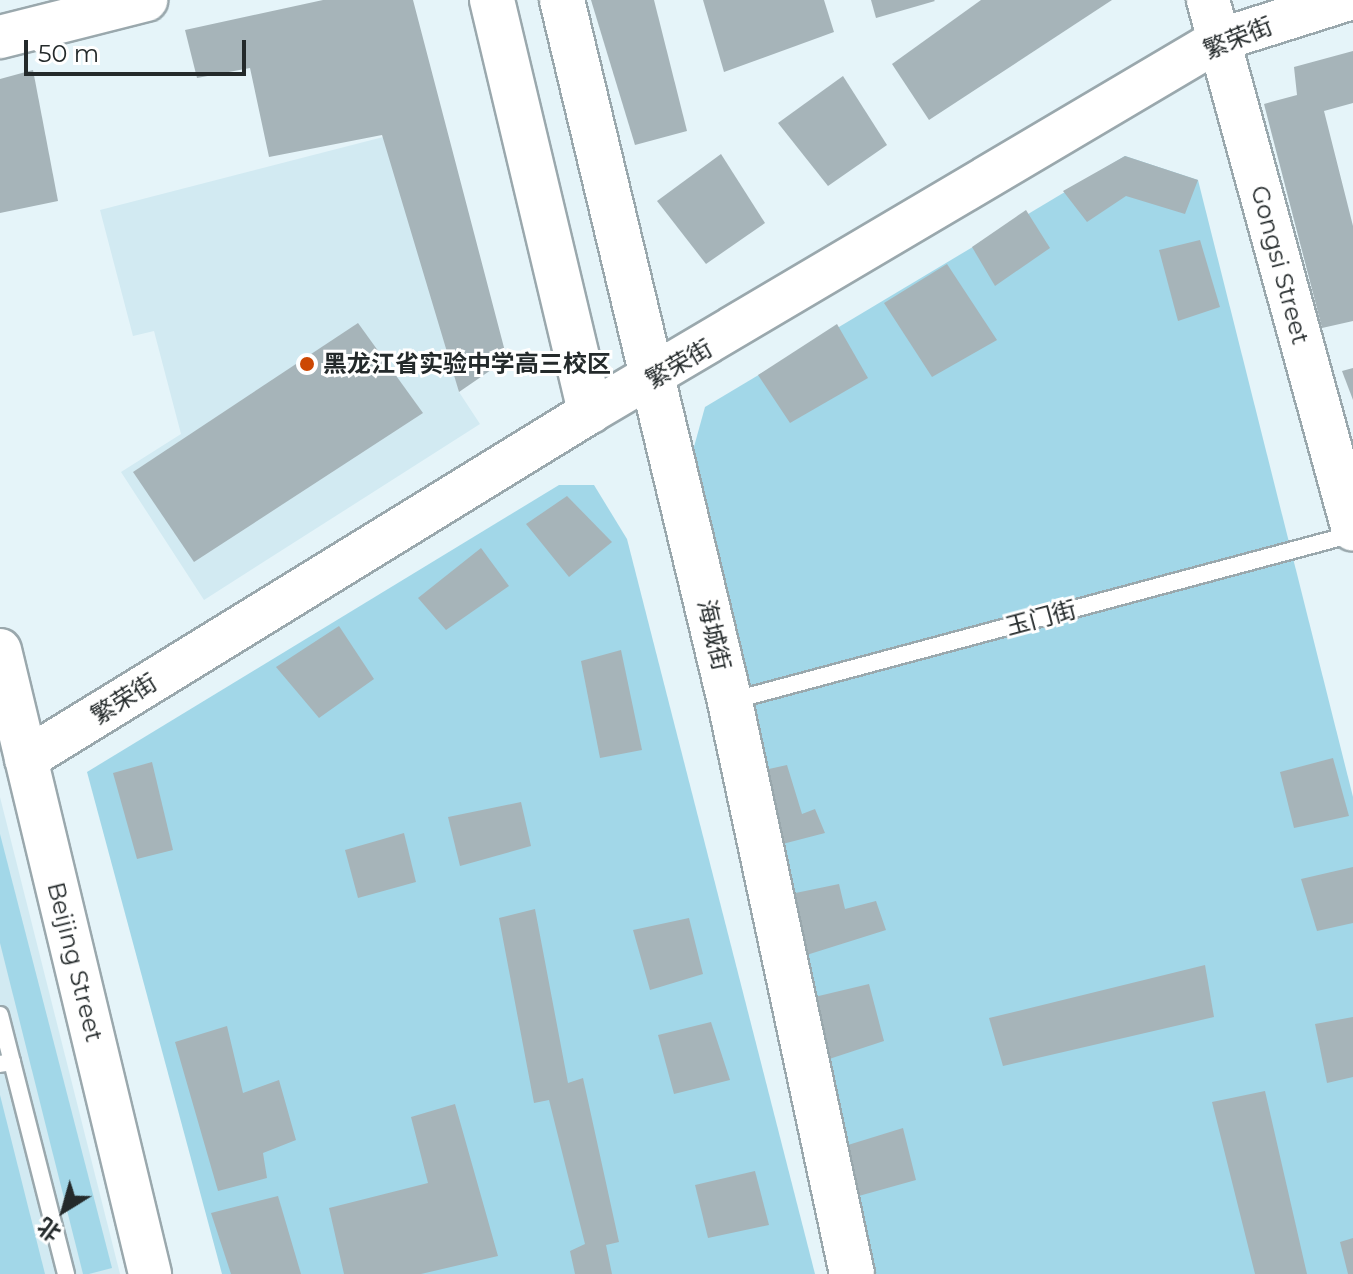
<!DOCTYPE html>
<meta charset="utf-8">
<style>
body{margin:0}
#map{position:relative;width:1353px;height:1274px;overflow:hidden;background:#e5f4f9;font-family:Montserrat,"Noto Sans SC",sans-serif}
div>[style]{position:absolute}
.built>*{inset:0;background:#d2eaf2}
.green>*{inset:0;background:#a2d7e8}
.building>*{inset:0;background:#a6b4b9}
.roads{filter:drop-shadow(2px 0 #9aa8ad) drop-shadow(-2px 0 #9aa8ad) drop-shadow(0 2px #9aa8ad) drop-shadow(0 -2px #9aa8ad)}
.lane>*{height:16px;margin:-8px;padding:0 8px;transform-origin:8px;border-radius:8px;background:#fff}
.secondary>*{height:42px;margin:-21px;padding:0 21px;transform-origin:21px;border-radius:21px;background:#fff}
.primary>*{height:44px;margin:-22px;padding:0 22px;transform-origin:22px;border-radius:22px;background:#fff}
.dots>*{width:22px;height:22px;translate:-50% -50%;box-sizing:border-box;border:4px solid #fff;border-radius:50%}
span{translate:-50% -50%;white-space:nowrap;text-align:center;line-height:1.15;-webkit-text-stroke:6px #fff;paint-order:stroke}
.street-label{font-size:24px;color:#242a2b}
.poi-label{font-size:24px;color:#242a2b;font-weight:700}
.left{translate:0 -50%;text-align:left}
.north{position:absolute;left:24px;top:1170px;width:80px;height:80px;-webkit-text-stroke:6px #fff;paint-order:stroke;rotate:217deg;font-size:22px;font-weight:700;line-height:32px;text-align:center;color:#242a2b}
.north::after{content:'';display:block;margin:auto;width:28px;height:36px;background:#242a2b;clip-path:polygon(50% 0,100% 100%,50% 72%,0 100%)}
.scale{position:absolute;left:24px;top:40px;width:222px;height:36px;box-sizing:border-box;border:4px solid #242a2b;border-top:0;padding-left:10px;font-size:24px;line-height:28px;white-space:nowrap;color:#242a2b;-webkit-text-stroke:6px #fff;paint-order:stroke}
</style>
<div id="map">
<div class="built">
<i style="clip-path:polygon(391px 135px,459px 392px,480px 424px,204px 600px,121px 472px,181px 434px,154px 331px,133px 336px,100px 210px)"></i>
<i style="clip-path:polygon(0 797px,120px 1274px,0 1274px)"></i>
</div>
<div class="green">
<i style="clip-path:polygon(1125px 156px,1198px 180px,1353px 797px,1353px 1274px,876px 1274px,687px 472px,705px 407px)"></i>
<i style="clip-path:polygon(559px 485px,594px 485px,627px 539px,815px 1274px,222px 1274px,87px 772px)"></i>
<i style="clip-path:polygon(0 834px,112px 1268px,89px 1274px,83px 1274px,0 943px)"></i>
<i style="clip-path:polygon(0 1095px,45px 1274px,0 1274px)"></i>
</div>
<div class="building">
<i style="clip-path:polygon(323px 0,413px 0,507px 359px,459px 392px,382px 135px,269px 157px,250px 68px,197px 78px,185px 30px)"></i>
<i style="clip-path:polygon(591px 0,654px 0,687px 131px,635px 145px)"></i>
<i style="clip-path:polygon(703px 0,824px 0,834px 32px,724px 72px)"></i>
<i style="clip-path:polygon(871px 0,934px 0,935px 1px,876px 18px)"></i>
<i style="clip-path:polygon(981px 0,1112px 0,929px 120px,892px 64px)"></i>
<i style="clip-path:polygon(1353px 51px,1353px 103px,1324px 111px,1353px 226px,1353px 321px,1322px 328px,1264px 104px,1297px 95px,1294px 67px)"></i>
<i style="clip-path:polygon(33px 70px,58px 201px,0 213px,0 79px)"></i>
<i style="clip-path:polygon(843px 76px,887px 145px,828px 186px,778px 123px)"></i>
<i style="clip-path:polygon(721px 154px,765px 223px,706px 264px,657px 201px)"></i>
<i style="clip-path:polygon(1125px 156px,1198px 180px,1185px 214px,1126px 196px,1087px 222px,1063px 191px)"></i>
<i style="clip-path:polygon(1026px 210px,1050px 248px,995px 286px,972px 247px)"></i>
<i style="clip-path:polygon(1200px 240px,1220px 307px,1178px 321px,1159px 250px)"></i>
<i style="clip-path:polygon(947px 264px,997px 340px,932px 377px,884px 303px)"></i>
<i style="clip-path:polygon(358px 323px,423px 413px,194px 562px,133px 472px)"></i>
<i style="clip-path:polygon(837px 324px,868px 378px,790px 423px,758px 375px)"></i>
<i style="clip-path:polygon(1353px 368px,1353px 400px,1342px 371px)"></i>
<i style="clip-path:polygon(567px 496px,612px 542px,569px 577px,526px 524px)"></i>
<i style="clip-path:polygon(481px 548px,509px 586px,446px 630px,418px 598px)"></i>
<i style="clip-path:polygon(339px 626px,374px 679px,319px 718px,276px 667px)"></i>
<i style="clip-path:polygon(621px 650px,642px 750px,600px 758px,581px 661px)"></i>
<i style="clip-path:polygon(1333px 758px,1349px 816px,1294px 828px,1280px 772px)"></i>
<i style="clip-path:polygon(152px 762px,173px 850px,137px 859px,113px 773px)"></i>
<i style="clip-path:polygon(787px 765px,802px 814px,815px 809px,825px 833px,771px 847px,755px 772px)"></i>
<i style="clip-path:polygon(521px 802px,531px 846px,460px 866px,448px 817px)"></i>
<i style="clip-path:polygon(404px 833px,416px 882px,358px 898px,345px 850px)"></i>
<i style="clip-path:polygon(1353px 867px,1353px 923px,1317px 931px,1301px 879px)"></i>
<i style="clip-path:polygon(839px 884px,845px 909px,876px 901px,886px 930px,797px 958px,781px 896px)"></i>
<i style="clip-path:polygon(535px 909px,568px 1083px,583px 1078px,619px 1242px,606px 1245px,612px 1274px,575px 1274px,570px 1251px,585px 1244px,549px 1100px,534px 1103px,499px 918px)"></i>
<i style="clip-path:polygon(689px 918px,703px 974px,650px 990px,633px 930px)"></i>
<i style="clip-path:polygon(1205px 965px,1214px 1017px,1003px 1066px,989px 1018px)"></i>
<i style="clip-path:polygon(869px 984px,884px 1041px,820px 1062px,806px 999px)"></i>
<i style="clip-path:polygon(1353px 1017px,1353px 1077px,1327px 1083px,1315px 1024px)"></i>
<i style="clip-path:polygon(711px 1022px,730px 1080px,674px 1094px,658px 1035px)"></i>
<i style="clip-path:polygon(227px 1026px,243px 1093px,279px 1080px,296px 1140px,263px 1153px,267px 1178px,218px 1191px,175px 1042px)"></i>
<i style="clip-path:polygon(1265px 1091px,1307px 1274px,1255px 1274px,1212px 1102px)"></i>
<i style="clip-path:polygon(455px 1104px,498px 1256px,421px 1274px,344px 1274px,329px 1208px,428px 1183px,411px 1117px)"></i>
<i style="clip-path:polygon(903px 1128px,916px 1180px,848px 1199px,835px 1149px)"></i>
<i style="clip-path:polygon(755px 1171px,769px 1225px,708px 1238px,695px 1185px)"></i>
<i style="clip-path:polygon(278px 1196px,301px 1274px,231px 1274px,211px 1213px)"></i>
<i style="clip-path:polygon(1353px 1238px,1353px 1274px,1348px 1274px,1340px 1242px)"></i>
</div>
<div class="roads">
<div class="lane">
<i style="left:731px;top:701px;width:644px;rotate:-15.03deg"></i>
<i style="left:0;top:1015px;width:49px;rotate:75.7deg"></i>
<i style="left:12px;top:1062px;width:12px;rotate:171deg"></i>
<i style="left:12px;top:1062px;width:219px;rotate:75.7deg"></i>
</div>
<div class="secondary">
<i style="left:1208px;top:0;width:549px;rotate:74.7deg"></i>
<i style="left:0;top:37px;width:151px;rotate:-14.2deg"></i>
<i style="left:0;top:650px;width:642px;rotate:76.48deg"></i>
<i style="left:26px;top:759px;width:662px;rotate:-31.6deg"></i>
<i style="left:590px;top:412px;width:731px;rotate:-30.6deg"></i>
<i style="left:1219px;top:40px;width:133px;rotate:-17.5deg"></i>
</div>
<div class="primary">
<i style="left:492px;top:0;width:423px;rotate:76.6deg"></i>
<i style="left:562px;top:0;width:722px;rotate:76.54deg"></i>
<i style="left:730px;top:702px;width:585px;rotate:77.96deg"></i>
</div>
</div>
<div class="dots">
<i style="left:307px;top:364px;background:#cc4703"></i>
</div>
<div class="street-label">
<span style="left:1238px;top:38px;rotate:-22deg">繁荣街</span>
<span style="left:1280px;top:265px;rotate:75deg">Gongsi Street</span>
<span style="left:679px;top:364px;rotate:-30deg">繁荣街</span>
<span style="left:1041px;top:618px;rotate:-15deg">玉门街</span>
<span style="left:714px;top:635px;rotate:77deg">海城街</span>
<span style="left:124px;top:699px;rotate:-32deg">繁荣街</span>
<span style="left:75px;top:962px;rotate:76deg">Beijing Street</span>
</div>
<div class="poi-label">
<span class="left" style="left:323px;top:364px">黑龙江省实验中学高三校区</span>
</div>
<div class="north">北</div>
<div class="scale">50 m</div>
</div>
